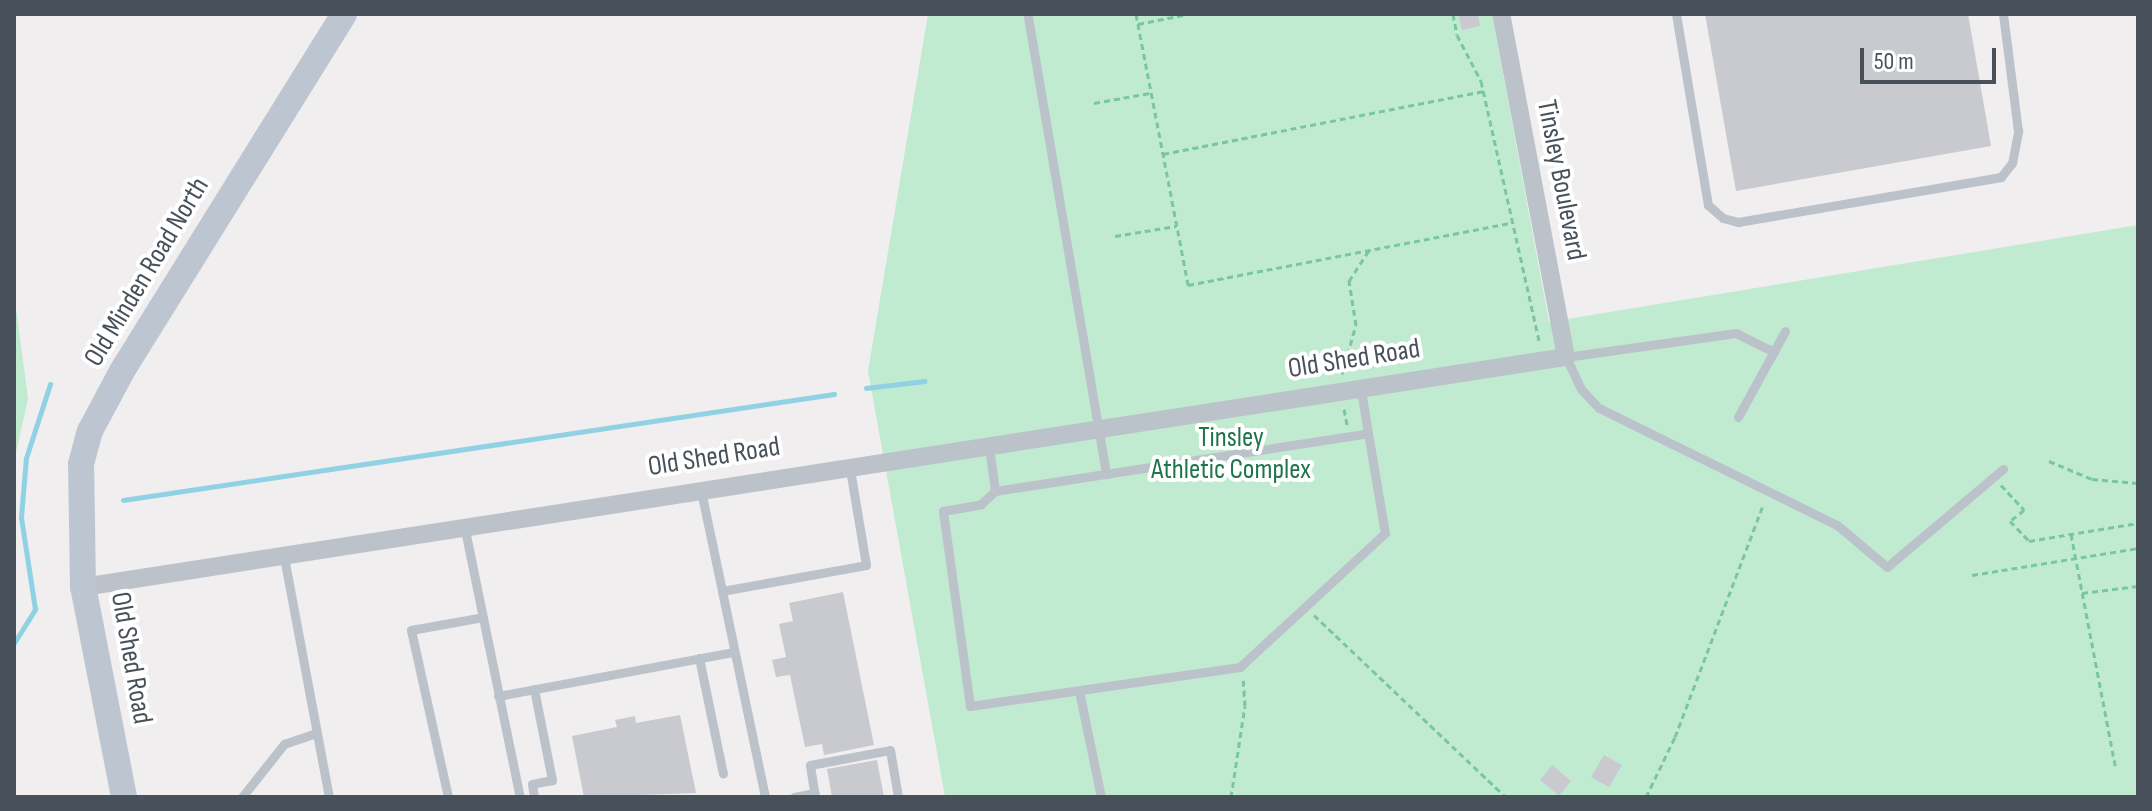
<!DOCTYPE html>
<style>
body{margin:0}
#map{position:relative;width:2152px;height:811px;overflow:hidden;background:#f0eeee;font-family:"Sofia Sans Condensed",sans-serif}
div>[style]{position:absolute}
.green>*{inset:0;background:#c0ebd1}
.stream>*{height:5px;margin:-2.5px;padding:0 2.5px;transform-origin:2.5px;border-radius:2.5px;background:#90d2e4}
.building>*{inset:0;background:#c9cad0}
.path>*{height:3px;margin-top:-1.5px;transform-origin:0;background:repeating-linear-gradient(90deg,#7ac6a2 0 6px,transparent 0 10px)}
.lane>*{height:9px;margin:-4.5px;padding:0 4.5px;transform-origin:4.5px;border-radius:4.5px;background:#bbc2ca}
.street>*{height:18px;margin:-9px;padding:0 9px;transform-origin:9px;border-radius:9px;background:#bbc2ca}
.secondary>*{height:26px;margin:-13px;padding:0 13px;transform-origin:13px;border-radius:13px;background:#bdc6d0}
span{translate:-50% -50%;white-space:nowrap;text-align:center;line-height:1.15;-webkit-text-stroke:8px #fff;paint-order:stroke}
.street-label{font-size:28px;color:#48515a}
.park-label{font-size:28px;color:#1e754b}
.frame{position:absolute;inset:0;border:16px solid #48515a;pointer-events:none}
.scale{position:absolute;left:1860px;top:48px;width:136px;height:36px;box-sizing:border-box;border:4px solid #48515a;border-top:0;padding-left:10px;font-size:24px;line-height:28px;white-space:nowrap;color:#48515a;-webkit-text-stroke:6px #fff;paint-order:stroke}
</style>
<div id="map">
<div class="green">
<i style="clip-path:polygon(928px 14px,1492px 14px,1549px 322px,2138px 225px,2138px 797px,945px 797px,868px 371px)"></i>
<i style="clip-path:polygon(14px 293px,28px 399px,14px 461px)"></i>
</div>
<div class="stream">
<i style="left:866px;top:388px;width:59px;rotate:-6.8deg"></i>
<i style="left:123px;top:500px;width:719px;rotate:-8.48deg"></i>
<i style="left:14px;top:643px;width:40px;rotate:-58deg"></i>
<i style="left:35px;top:609px;width:93px;rotate:-98.7deg"></i>
<i style="left:21px;top:517px;width:59px;rotate:-85.2deg"></i>
<i style="left:26px;top:458px;width:78px;rotate:-72deg"></i>
</div>
<div class="building">
<i style="clip-path:polygon(1458px 14px,1478px 14px,1480px 26px,1462px 30px)"></i>
<i style="clip-path:polygon(1705px 14px,1968px 14px,1991px 146px,1736px 191px)"></i>
<i style="clip-path:polygon(843px 592px,874px 745px,824px 755px,822px 744px,805px 747px,790px 675px,776px 677px,772px 660px,786px 657px,779px 624px,793px 621px,789px 603px)"></i>
<i style="clip-path:polygon(680px 715px,696px 793px,584px 797px,572px 736px,617px 727px,615px 720px,635px 716px,636px 723px)"></i>
<i style="clip-path:polygon(1604px 755px,1622px 765px,1609px 787px,1591px 777px)"></i>
<i style="clip-path:polygon(877px 760px,884px 797px,832px 797px,827px 769px)"></i>
<i style="clip-path:polygon(1552px 765px,1571px 781px,1559px 796px,1540px 780px)"></i>
</div>
<div class="path">
<i style="left:1136px;top:14px;width:276px;rotate:79.1deg"></i>
<i style="left:1188px;top:285px;width:328px;rotate:-10.9deg"></i>
<i style="left:1453px;top:14px;width:21px;rotate:79deg"></i>
<i style="left:1457px;top:35px;width:52px;rotate:62.4deg"></i>
<i style="left:1481px;top:81px;width:266px;rotate:77.4deg"></i>
<i style="left:1138px;top:24px;width:51px;rotate:-11.3deg"></i>
<i style="left:1094px;top:103px;width:57px;rotate:-10.1deg"></i>
<i style="left:1163px;top:154px;width:326px;rotate:-11.1deg"></i>
<i style="left:1115px;top:236px;width:62px;rotate:-9.3deg"></i>
<i style="left:1342px;top:374px;width:51px;rotate:-74.1deg"></i>
<i style="left:1356px;top:325px;width:45px;rotate:-99deg"></i>
<i style="left:1349px;top:281px;width:37px;rotate:-57deg"></i>
<i style="left:1344px;top:409px;width:16px;rotate:79deg"></i>
<i style="left:2049px;top:461px;width:47px;rotate:22.7deg"></i>
<i style="left:2092px;top:479px;width:46px;rotate:5deg"></i>
<i style="left:2001px;top:485px;width:34px;rotate:47deg"></i>
<i style="left:2024px;top:510px;width:18px;rotate:142deg"></i>
<i style="left:2010px;top:521px;width:28px;rotate:46deg"></i>
<i style="left:2029px;top:541px;width:110px;rotate:-9.4deg"></i>
<i style="left:2071px;top:534px;width:239px;rotate:79.2deg"></i>
<i style="left:1972px;top:575px;width:168px;rotate:-9.2deg"></i>
<i style="left:2082px;top:593px;width:56px;rotate:-7.1deg"></i>
<i style="left:1314px;top:615px;width:265px;rotate:43.5deg"></i>
<i style="left:1231px;top:797px;width:92px;rotate:-81.3deg"></i>
<i style="left:1245px;top:706px;width:28px;rotate:-94deg"></i>
<i style="left:1646px;top:797px;width:67px;rotate:-64.2deg"></i>
<i style="left:1675px;top:737px;width:248px;rotate:-69.2deg"></i>
</div>
<div class="lane">
<i style="left:1676px;top:14px;width:194px;rotate:80.5deg"></i>
<i style="left:1708px;top:205px;width:20px;rotate:41deg"></i>
<i style="left:1723px;top:218px;width:16px;rotate:15deg"></i>
<i style="left:1738px;top:222px;width:267px;rotate:-9.7deg"></i>
<i style="left:2001px;top:177px;width:18px;rotate:-52deg"></i>
<i style="left:2012px;top:163px;width:33px;rotate:-79deg"></i>
<i style="left:2018px;top:131px;width:118px;rotate:-97.3deg"></i>
<i style="left:1028px;top:17px;width:464px;rotate:80.3deg"></i>
<i style="left:1774px;top:352px;width:42px;rotate:-153.4deg"></i>
<i style="left:1736px;top:333px;width:172px;rotate:172deg"></i>
<i style="left:1566px;top:357px;width:35px;rotate:65deg"></i>
<i style="left:1581px;top:389px;width:26px;rotate:47deg"></i>
<i style="left:1599px;top:408px;width:265px;rotate:26.2deg"></i>
<i style="left:1837px;top:525px;width:65px;rotate:40deg"></i>
<i style="left:1887px;top:567px;width:152px;rotate:-40.2deg"></i>
<i style="left:1361px;top:390px;width:44px;rotate:80.8deg"></i>
<i style="left:1368px;top:433px;width:101px;rotate:80.4deg"></i>
<i style="left:1385px;top:533px;width:197px;rotate:137.3deg"></i>
<i style="left:1240px;top:667px;width:273px;rotate:171.8deg"></i>
<i style="left:970px;top:706px;width:197px;rotate:-97.9deg"></i>
<i style="left:943px;top:511px;width:39px;rotate:-10deg"></i>
<i style="left:981px;top:504px;width:19px;rotate:-43deg"></i>
<i style="left:995px;top:491px;width:377px;rotate:-8.8deg"></i>
<i style="left:1738px;top:417px;width:98px;rotate:-61.3deg"></i>
<i style="left:989px;top:447px;width:44px;rotate:82.2deg"></i>
<i style="left:701px;top:491px;width:102px;rotate:78.1deg"></i>
<i style="left:722px;top:591px;width:146px;rotate:-10.2deg"></i>
<i style="left:866px;top:565px;width:97px;rotate:-99.5deg"></i>
<i style="left:465px;top:530px;width:273px;rotate:78.4deg"></i>
<i style="left:284px;top:557px;width:244px;rotate:79.4deg"></i>
<i style="left:722px;top:591px;width:210px;rotate:78.2deg"></i>
<i style="left:699px;top:658px;width:118px;rotate:78.3deg"></i>
<i style="left:534px;top:689px;width:93px;rotate:78.8deg"></i>
<i style="left:552px;top:780px;width:20px;rotate:169deg"></i>
<i style="left:532px;top:784px;width:13px;rotate:81deg"></i>
<i style="left:1079px;top:691px;width:108px;rotate:78.3deg"></i>
<i style="left:498px;top:696px;width:240px;rotate:-10.6deg"></i>
<i style="left:242px;top:797px;width:68px;rotate:-51.6deg"></i>
<i style="left:284px;top:744px;width:34px;rotate:-19deg"></i>
<i style="left:448px;top:797px;width:171px;rotate:-102.5deg"></i>
<i style="left:411px;top:630px;width:73px;rotate:-10.2deg"></i>
<i style="left:794px;top:797px;width:21px;rotate:-11deg"></i>
<i style="left:815px;top:797px;width:32px;rotate:-99deg"></i>
<i style="left:810px;top:765px;width:81px;rotate:-10.6deg"></i>
<i style="left:890px;top:750px;width:48px;rotate:80.3deg"></i>
</div>
<div class="street">
<i style="left:83px;top:587px;width:1501px;rotate:-8.82deg"></i>
<i style="left:1566px;top:357px;width:349px;rotate:-100.7deg"></i>
</div>
<div class="secondary">
<i style="left:124px;top:797px;width:214px;rotate:-101deg"></i>
<i style="left:83px;top:587px;width:123px;rotate:-90.9deg"></i>
<i style="left:81px;top:464px;width:34px;rotate:-75deg"></i>
<i style="left:90px;top:431px;width:68px;rotate:-61.9deg"></i>
<i style="left:122px;top:371px;width:420px;rotate:-58.1deg"></i>
</div>
<div class="street-label">
<span style="left:1561px;top:180px;rotate:79deg">Tinsley Boulevard</span>
<span style="left:147px;top:272px;rotate:-59deg">Old Minden Road North</span>
<span style="left:1354px;top:359px;rotate:-9deg">Old Shed Road</span>
<span style="left:714px;top:457px;rotate:-9deg">Old Shed Road</span>
<span style="left:131px;top:658px;rotate:80deg">Old Shed Road</span>
</div>
<div class="park-label">
<span style="left:1231px;top:454px">Tinsley<br>Athletic Complex</span>
</div>
<div class="frame"></div>
<div class="scale">50 m</div>
</div>
